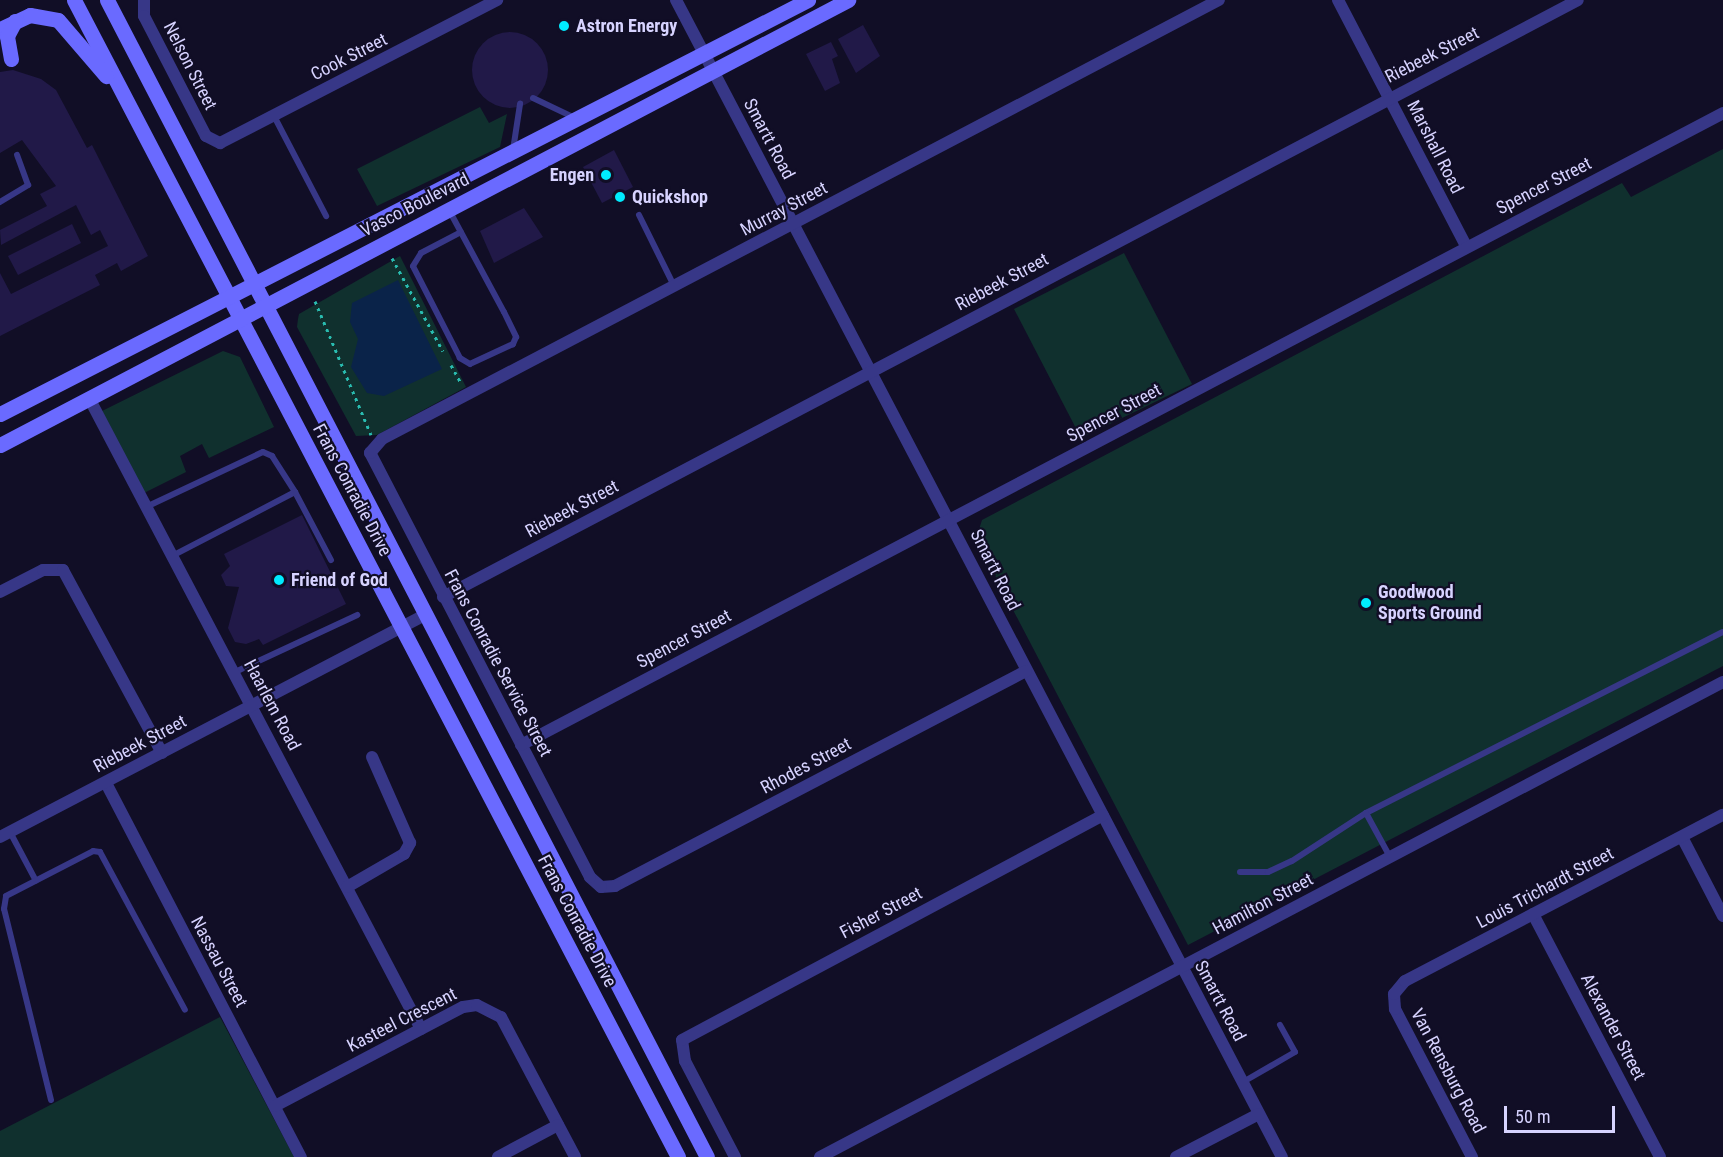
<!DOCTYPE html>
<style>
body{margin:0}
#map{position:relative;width:1723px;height:1157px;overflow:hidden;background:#110e26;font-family:"Roboto Condensed",sans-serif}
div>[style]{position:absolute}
.green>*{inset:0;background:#10302e}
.water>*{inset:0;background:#0a2349}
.building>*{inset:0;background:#211948}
.round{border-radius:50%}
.path>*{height:3px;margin-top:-1.5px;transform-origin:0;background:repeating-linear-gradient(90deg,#29bcb0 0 3px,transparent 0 7.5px)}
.lane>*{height:6px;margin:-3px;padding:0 3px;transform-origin:3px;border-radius:3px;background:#373787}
.street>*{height:12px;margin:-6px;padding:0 6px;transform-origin:6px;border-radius:6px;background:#373787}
.secondary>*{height:15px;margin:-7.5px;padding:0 7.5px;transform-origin:7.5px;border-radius:7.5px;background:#6a6aff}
.dots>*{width:16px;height:16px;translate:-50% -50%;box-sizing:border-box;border:3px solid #110e26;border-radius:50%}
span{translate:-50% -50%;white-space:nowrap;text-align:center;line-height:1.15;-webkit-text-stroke:4.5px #110e26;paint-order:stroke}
.poi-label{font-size:18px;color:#d7d3ff;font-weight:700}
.left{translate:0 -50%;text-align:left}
.right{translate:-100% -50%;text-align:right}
.street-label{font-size:18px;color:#d7d3ff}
.scale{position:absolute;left:1504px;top:1106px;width:111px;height:27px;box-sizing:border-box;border:3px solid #d7d3ff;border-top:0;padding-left:8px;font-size:18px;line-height:21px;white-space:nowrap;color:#d7d3ff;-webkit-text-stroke:4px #110e26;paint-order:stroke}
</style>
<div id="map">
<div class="green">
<i style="clip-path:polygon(480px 107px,489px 123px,507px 114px,500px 147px,377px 206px,357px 169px)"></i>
<i style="clip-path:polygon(1723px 149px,1723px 666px,1188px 945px,976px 539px,982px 520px,1622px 183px,1631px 197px)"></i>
<i style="clip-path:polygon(1124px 253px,1192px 384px,1081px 438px,1014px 309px)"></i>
<i style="clip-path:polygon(400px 256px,466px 387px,377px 435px,356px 436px,297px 327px,298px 319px,299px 314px)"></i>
<i style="clip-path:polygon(223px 351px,240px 357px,274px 427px,209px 458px,202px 444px,180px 456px,186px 472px,142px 494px,102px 411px)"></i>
<i style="clip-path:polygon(220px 1017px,294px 1157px,0 1157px,0 1131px)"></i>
</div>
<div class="water">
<i style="clip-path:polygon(398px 280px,442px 369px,384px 396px,367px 393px,351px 367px,358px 339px,350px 322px,352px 303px)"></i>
</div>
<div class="building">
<i style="clip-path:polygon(863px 25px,880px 56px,856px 73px,838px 39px)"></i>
<i class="round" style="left:472px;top:32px;width:76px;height:76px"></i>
<i style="clip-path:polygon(831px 42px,838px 56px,832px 59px,840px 83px,825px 91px,806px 54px)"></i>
<i style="clip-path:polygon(13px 70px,41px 79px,56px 90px,87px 148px,92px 145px,148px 256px,121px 271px,117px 263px,95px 275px,100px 285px,0 336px,0 273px,11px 294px,108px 246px,100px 230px,91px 235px,76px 205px,1px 245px,0 230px,47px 206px,40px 194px,56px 186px,22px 140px,0 153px,0 72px)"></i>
<i style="clip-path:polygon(614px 150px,633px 187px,602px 203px,583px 167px)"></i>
<i style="clip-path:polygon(524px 208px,543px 237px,494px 263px,480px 231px)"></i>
<i style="clip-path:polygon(72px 224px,81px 243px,18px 275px,8px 256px)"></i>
<i style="clip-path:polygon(302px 515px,346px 604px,263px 645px,259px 639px,246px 644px,235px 642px,228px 628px,239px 587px,226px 586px,221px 575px,230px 566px,224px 554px)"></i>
</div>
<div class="path">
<i style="left:392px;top:258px;width:106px;rotate:61.3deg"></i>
<i style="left:315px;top:301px;width:145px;rotate:67.3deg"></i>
<i style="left:451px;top:365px;width:21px;rotate:61deg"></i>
</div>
<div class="lane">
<i style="left:533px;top:98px;width:44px;rotate:25.4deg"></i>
<i style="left:274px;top:116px;width:113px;rotate:62.5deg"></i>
<i style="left:513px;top:150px;width:47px;rotate:-81.3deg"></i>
<i style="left:0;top:202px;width:33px;rotate:-31deg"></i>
<i style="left:28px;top:185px;width:32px;rotate:-110deg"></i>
<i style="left:449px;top:210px;width:116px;rotate:61.7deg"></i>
<i style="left:504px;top:312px;width:28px;rotate:64deg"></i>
<i style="left:516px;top:337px;width:8px;rotate:113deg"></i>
<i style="left:513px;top:344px;width:47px;rotate:155.1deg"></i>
<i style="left:470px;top:364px;width:12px;rotate:-149deg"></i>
<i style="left:460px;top:358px;width:103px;rotate:-117.1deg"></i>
<i style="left:413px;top:266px;width:15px;rotate:-58deg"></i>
<i style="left:421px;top:253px;width:45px;rotate:-27.7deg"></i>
<i style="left:639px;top:215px;width:81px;rotate:63.7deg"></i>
<i style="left:295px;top:492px;width:77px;rotate:62.1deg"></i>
<i style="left:146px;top:507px;width:129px;rotate:-25.2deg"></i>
<i style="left:263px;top:452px;width:10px;rotate:24deg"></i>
<i style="left:272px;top:456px;width:43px;rotate:57.4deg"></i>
<i style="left:295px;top:492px;width:139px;rotate:152.5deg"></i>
<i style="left:235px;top:672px;width:135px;rotate:-25deg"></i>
<i style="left:1366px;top:813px;width:400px;rotate:-26.9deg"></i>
<i style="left:10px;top:832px;width:55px;rotate:62deg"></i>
<i style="left:1240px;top:872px;width:28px"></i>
<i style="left:1268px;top:872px;width:26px;rotate:-25deg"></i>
<i style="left:1292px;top:861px;width:88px;rotate:-33deg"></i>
<i style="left:1366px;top:813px;width:50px;rotate:61.4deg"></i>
<i style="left:1243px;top:1082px;width:60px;rotate:-30deg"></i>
<i style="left:1295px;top:1052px;width:31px;rotate:-119deg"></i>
<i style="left:51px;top:1100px;width:197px;rotate:-103.8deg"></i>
<i style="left:4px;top:909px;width:13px;rotate:-81deg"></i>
<i style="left:6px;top:896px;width:98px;rotate:-27.3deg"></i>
<i style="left:93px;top:851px;width:7px;rotate:8deg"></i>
<i style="left:100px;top:852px;width:179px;rotate:61.7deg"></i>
</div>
<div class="street">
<i style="left:144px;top:0;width:16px;rotate:90deg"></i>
<i style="left:144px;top:16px;width:135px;rotate:62.7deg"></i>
<i style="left:206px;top:136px;width:16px;rotate:27deg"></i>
<i style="left:220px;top:143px;width:312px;rotate:-27.3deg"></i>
<i style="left:676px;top:0;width:1306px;rotate:62.36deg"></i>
<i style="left:1338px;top:0;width:277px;rotate:62.5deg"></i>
<i style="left:89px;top:398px;width:713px;rotate:62.25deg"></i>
<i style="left:0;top:592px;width:48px;rotate:-27.1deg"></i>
<i style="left:43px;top:570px;width:20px"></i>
<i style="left:63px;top:570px;width:208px;rotate:61.6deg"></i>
<i style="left:443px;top:597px;width:1282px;rotate:-27.74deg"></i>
<i style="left:1026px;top:671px;width:464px;rotate:152.4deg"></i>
<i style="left:615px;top:886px;width:14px;rotate:176deg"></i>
<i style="left:601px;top:887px;width:15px;rotate:-138deg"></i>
<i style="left:590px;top:877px;width:478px;rotate:-117.4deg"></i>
<i style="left:370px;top:453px;width:18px;rotate:-49deg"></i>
<i style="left:382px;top:439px;width:945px;rotate:-27.68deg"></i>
<i style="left:521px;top:745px;width:1358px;rotate:-27.73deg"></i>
<i style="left:106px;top:783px;width:422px;rotate:62.5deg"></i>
<i style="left:0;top:837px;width:479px;rotate:-27.6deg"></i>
<i style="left:1682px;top:837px;width:89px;rotate:62.6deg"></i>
<i style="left:347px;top:887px;width:66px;rotate:-30.1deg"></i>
<i style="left:404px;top:854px;width:13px;rotate:-61deg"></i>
<i style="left:410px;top:843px;width:94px;rotate:-113.8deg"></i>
<i style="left:1533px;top:914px;width:274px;rotate:62.4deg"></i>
<i style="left:275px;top:1106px;width:212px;rotate:-27.8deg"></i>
<i style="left:463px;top:1007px;width:14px;rotate:-8deg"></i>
<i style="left:477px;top:1005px;width:27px;rotate:27deg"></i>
<i style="left:501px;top:1017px;width:158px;rotate:62.1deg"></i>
<i style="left:498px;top:1157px;width:68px;rotate:-28.1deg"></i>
<i style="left:735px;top:1157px;width:108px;rotate:-117.5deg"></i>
<i style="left:685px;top:1061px;width:21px;rotate:-98deg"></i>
<i style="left:682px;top:1040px;width:477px;rotate:-28.1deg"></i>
<i style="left:820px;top:1157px;width:1020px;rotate:-27.75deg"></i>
<i style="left:1176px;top:1157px;width:93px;rotate:-27.4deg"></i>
<i style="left:1472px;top:1157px;width:167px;rotate:-117.5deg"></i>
<i style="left:1395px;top:1009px;width:15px;rotate:-94deg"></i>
<i style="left:1394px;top:994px;width:17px;rotate:-50deg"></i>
<i style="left:1405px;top:981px;width:359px;rotate:-27.6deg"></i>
</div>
<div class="secondary">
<i style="left:74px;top:0;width:1305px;rotate:62.43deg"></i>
<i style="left:107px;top:0;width:1303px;rotate:62.59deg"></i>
<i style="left:0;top:29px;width:33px;rotate:-25deg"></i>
<i style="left:30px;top:15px;width:28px;rotate:10deg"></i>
<i style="left:58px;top:20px;width:74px;rotate:49.4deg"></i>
<i style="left:11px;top:59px;width:23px;rotate:-100deg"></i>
<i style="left:7px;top:36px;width:17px;rotate:-62deg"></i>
<i style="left:0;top:414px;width:908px;rotate:-27.13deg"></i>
<i style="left:0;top:445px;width:958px;rotate:-27.69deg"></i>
</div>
<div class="dots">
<i style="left:564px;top:26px;background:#00ebfe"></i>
<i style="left:606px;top:175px;background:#00ebfe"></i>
<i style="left:620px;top:197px;background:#00ebfe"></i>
<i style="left:279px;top:580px;background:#00ebfe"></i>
<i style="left:1366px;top:603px;background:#00ebfe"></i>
</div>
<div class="poi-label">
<span class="left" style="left:576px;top:26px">Astron Energy</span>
<span class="right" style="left:594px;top:175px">Engen</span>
<span class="left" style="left:632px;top:197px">Quickshop</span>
<span class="left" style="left:291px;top:580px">Friend of God</span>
<span class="left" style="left:1378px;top:603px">Goodwood<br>Sports Ground</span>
</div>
<div class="street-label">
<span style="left:1432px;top:55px;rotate:-27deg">Riebeek Street</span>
<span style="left:349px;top:57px;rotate:-27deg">Cook Street</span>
<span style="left:190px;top:66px;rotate:63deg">Nelson Street</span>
<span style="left:769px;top:139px;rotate:62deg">Smartt Road</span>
<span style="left:1435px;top:147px;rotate:63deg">Marshall Road</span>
<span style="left:1544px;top:186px;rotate:-27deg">Spencer Street</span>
<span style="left:415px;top:205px;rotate:-27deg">Vasco Boulevard</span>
<span style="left:784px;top:209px;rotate:-28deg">Murray Street</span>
<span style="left:1002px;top:282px;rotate:-28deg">Riebeek Street</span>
<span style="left:1114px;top:413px;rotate:-28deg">Spencer Street</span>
<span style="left:352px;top:490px;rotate:62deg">Frans Conradie Drive</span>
<span style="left:572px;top:509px;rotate:-28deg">Riebeek Street</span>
<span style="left:995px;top:570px;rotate:63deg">Smartt Road</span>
<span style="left:684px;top:639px;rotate:-28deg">Spencer Street</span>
<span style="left:498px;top:663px;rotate:62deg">Frans Conradie Service Street</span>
<span style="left:272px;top:705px;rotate:62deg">Haarlem Road</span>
<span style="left:140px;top:744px;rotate:-28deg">Riebeek Street</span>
<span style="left:806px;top:766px;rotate:-28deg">Rhodes Street</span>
<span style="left:1545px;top:888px;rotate:-28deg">Louis Trichardt Street</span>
<span style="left:1263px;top:904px;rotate:-28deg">Hamilton Street</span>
<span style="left:881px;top:913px;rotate:-28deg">Fisher Street</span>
<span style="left:577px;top:921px;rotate:62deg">Frans Conradie Drive</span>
<span style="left:219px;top:962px;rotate:62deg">Nassau Street</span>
<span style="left:1220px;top:1001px;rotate:62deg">Smartt Road</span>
<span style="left:402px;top:1020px;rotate:-27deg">Kasteel Crescent</span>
<span style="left:1613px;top:1027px;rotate:62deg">Alexander Street</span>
<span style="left:1448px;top:1071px;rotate:62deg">Van Rensburg Road</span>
</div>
<div class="scale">50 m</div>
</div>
